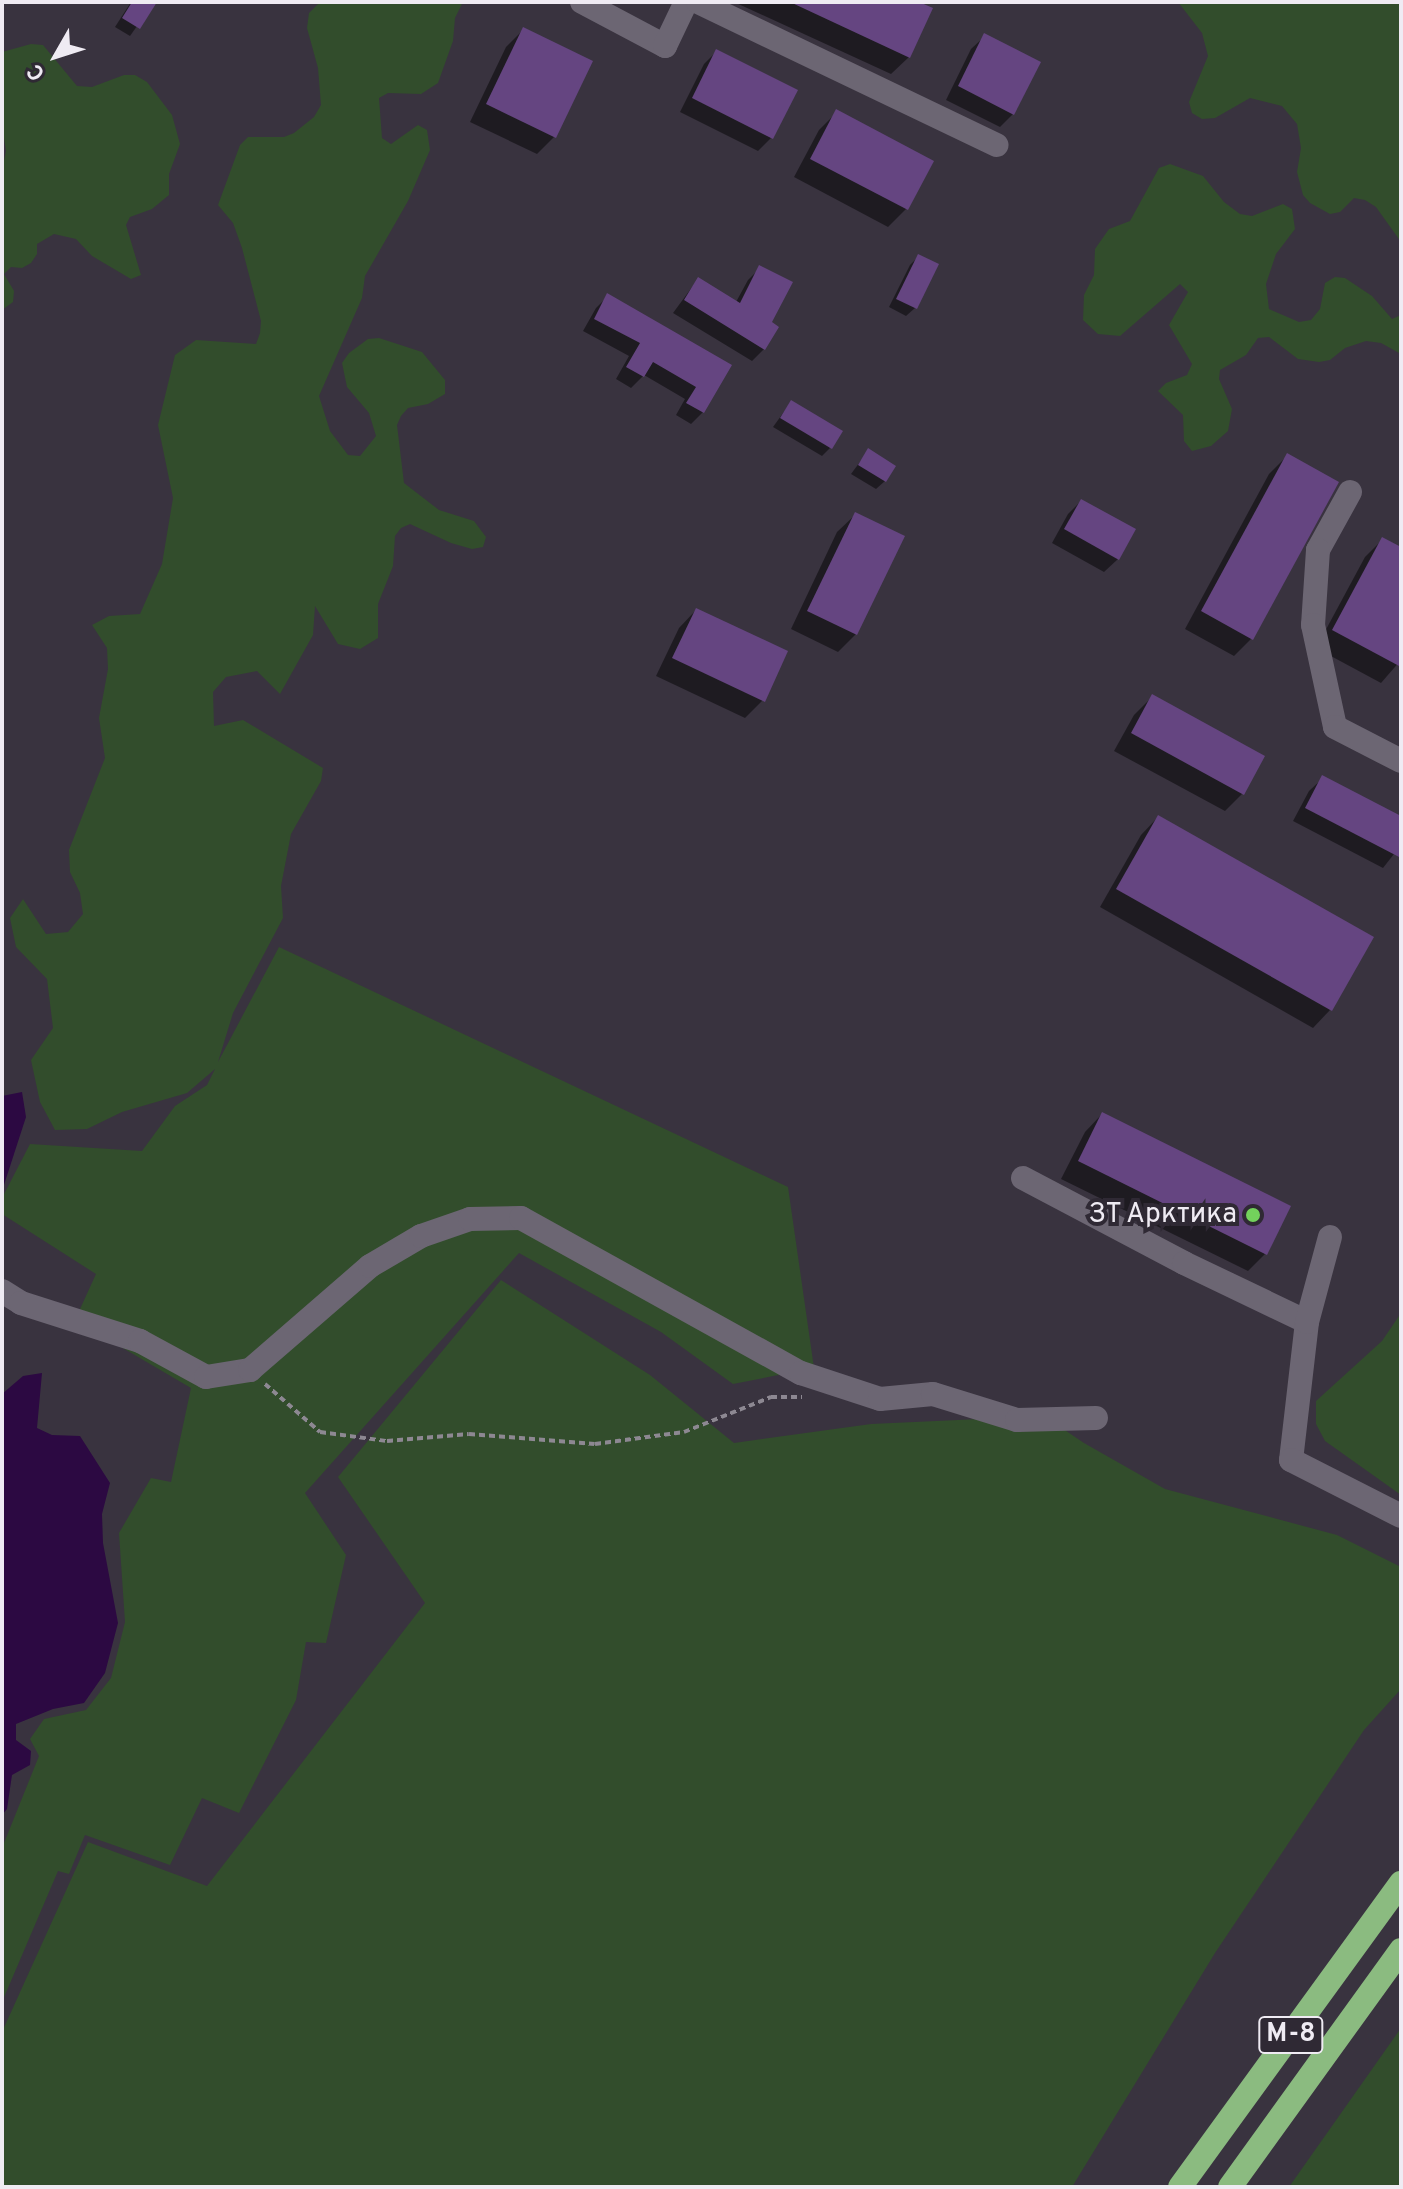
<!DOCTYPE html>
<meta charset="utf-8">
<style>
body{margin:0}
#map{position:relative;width:1403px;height:2189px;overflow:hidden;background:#39333f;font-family:Overpass,sans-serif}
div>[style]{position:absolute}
.green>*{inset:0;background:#324d2c}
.water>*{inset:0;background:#2c0942}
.shadow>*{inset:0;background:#0007}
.building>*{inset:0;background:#654581}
.path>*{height:4px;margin-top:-2px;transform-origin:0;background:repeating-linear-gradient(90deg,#8d8892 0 6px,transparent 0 10px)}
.minor>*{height:24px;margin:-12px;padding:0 12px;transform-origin:12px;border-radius:12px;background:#6c6673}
.highway>*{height:24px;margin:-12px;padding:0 12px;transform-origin:12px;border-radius:12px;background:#8bbb80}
.dots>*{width:22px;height:22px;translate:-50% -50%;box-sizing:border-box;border:4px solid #2f2934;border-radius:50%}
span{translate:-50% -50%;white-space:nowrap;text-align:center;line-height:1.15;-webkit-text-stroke:8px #2f2934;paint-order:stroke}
.shield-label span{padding:2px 6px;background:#2f2934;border:2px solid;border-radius:6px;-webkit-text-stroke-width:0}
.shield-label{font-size:26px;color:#efebf3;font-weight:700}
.poi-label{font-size:28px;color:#efebf3}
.right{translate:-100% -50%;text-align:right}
.frame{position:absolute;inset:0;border:4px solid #efebf3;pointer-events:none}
.north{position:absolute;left:16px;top:16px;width:80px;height:80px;-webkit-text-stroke:6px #2f2934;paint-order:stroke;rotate:231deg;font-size:22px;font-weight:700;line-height:32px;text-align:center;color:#efebf3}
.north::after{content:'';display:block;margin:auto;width:28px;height:36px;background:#efebf3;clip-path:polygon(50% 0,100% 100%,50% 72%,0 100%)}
</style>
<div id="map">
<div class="green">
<i style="clip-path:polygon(320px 2px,463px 2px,455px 18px,453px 41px,438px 83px,421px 94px,388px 93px,379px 98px,382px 138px,391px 144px,418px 125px,427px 130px,430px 150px,408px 201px,365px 276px,362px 298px,319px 396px,330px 431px,348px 455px,360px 456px,376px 436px,369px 413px,347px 387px,342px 363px,349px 353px,368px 339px,379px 338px,422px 352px,445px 380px,445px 394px,428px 404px,408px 408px,401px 416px,397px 425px,404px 483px,439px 510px,474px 521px,486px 537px,483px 547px,472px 549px,451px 543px,410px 524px,401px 528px,395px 536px,393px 566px,378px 604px,378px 638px,360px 649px,338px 644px,315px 606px,313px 635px,280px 694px,257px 671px,226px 677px,213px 692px,214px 726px,243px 720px,323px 768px,321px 781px,291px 834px,281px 886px,283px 918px,233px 1013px,218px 1062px,279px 947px,788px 1187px,814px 1368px,733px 1384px,661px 1332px,519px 1253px,305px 1493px,346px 1555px,326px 1643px,306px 1642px,296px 1700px,239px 1813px,202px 1798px,170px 1865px,85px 1835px,69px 1874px,58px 1871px,2px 2002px,2px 1848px,39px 1756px,30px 1739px,44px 1719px,86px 1710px,111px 1678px,125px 1622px,119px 1533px,151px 1478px,171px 1482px,191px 1388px,75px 1320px,96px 1274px,2px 1214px,2px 1198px,30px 1144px,142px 1151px,175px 1106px,207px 1085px,215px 1069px,187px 1093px,122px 1112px,87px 1129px,55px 1130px,40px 1102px,31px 1060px,53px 1028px,47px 979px,16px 947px,10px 918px,23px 899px,46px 934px,68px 932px,83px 914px,80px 893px,70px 872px,69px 850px,105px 758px,99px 718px,108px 669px,107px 648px,92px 625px,109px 616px,140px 614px,162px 564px,173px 498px,158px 425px,175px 355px,196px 340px,256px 344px,260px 333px,261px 321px,242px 248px,233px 223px,218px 205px,240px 145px,248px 137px,284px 137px,294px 133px,314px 117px,321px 105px,318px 68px,307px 28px,309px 13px)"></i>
<i style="clip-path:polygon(1178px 2px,1401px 2px,1401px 242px,1376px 207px,1365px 200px,1354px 198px,1340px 212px,1330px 214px,1310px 203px,1303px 195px,1297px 172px,1301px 148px,1297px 124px,1282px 106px,1250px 98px,1215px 118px,1202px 119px,1192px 113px,1189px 102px,1208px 56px,1202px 33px)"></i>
<i style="clip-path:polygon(31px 44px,43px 45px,77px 86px,92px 87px,124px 75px,135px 75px,147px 82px,172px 115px,180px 144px,169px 174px,169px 195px,152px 209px,130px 217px,126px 225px,141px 275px,131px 279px,92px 256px,76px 239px,54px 234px,37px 244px,37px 254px,31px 263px,22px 268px,11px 267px,4px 274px,14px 291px,13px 302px,2px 310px,2px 170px,6px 151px,2px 125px,2px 52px)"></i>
<i style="clip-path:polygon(1170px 164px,1203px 176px,1224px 202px,1240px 214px,1252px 216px,1283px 204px,1292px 209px,1295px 229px,1276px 254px,1266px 284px,1269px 309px,1299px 322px,1311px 320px,1320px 309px,1325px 283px,1335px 277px,1345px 278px,1372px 296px,1392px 319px,1401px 315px,1401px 354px,1381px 343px,1366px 341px,1345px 348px,1330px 360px,1319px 362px,1298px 359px,1269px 337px,1258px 338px,1246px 355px,1220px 370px,1219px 379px,1232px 409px,1228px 431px,1211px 446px,1192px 451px,1184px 441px,1183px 415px,1158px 391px,1166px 383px,1187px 375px,1192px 364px,1169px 325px,1188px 292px,1180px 284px,1120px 336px,1098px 334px,1083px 320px,1084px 295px,1094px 275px,1095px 249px,1109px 229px,1130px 221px,1159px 168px)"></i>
<i style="clip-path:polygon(501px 1280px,650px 1375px,734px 1443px,871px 1424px,1044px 1416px,1084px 1443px,1165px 1489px,1337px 1535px,1401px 1567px,1401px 1689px,1364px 1730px,1215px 1953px,1072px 2187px,2px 2187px,2px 2032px,88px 1842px,207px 1886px,425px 1603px,338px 1477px)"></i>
<i style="clip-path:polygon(1401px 1313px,1401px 1495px,1325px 1441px,1316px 1424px,1316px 1401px,1382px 1341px)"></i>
<i style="clip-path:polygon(1401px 2028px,1401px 2187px,1289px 2187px)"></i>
</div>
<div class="water">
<i style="clip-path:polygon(22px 1092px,26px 1117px,2px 1191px,2px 1096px)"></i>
<i style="clip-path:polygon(42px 1373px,37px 1428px,52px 1435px,80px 1436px,110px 1483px,102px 1514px,103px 1543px,118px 1623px,105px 1673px,84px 1703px,53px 1709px,16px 1724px,16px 1740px,31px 1751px,30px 1765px,12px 1775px,7px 1809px,2px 1815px,2px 1394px,23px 1376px)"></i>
</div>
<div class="shadow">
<i style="clip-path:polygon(131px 2px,154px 2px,130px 36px,115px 27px)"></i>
<i style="clip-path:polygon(734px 2px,915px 2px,909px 57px,891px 74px)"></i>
<i style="clip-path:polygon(523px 30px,554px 137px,537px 154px,470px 122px,506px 47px)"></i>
<i style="clip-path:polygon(985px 36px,1013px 114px,1000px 127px,946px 100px,971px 49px)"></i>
<i style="clip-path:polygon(717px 51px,771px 138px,758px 151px,680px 112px,704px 64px)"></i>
<i style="clip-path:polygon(837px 112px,931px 162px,906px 209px,888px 227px,794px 177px,819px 130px)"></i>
<i style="clip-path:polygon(919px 256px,915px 308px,906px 316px,889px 307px,910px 265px)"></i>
<i style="clip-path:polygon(760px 268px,770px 323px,764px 349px,752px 361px,673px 313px,698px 279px,736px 302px,748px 280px)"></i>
<i style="clip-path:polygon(608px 296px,729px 366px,703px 412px,691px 424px,676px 415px,685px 399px,644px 375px,631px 388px,616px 379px,629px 356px,583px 331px,596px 308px)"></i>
<i style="clip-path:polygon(791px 402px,830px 448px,822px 456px,773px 427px)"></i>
<i style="clip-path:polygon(868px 451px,885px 481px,876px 489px,851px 474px)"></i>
<i style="clip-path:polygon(1287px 456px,1251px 639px,1234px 656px,1185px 629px,1269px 474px)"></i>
<i style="clip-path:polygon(1081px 501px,1118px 559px,1104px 572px,1052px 543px,1068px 514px)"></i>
<i style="clip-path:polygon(855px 515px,856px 634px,838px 652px,791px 629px,837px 532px)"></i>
<i style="clip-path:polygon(1383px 539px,1401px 549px,1401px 660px,1381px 683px,1316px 648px,1365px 557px)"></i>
<i style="clip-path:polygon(696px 610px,763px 700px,745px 718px,656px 676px,679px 628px)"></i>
<i style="clip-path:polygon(1152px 697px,1243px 793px,1225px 811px,1114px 751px,1134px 715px)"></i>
<i style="clip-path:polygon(1323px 778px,1401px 819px,1401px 845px,1383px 868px,1293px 821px,1309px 791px)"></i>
<i style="clip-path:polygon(1158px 817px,1330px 1010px,1313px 1028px,1100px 907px,1141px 835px)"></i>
<i style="clip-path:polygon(1102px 1114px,1265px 1254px,1248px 1271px,1061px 1179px,1085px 1132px)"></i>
</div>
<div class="building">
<i style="clip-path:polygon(132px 2px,157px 2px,140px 29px,122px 18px)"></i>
<i style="clip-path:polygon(790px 2px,919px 2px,933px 8px,910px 58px)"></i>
<i style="clip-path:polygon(523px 27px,593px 61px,556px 138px,486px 104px)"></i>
<i style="clip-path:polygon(984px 33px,1041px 62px,1014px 115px,958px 86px)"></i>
<i style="clip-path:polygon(716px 49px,798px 90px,773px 139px,692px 98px)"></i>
<i style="clip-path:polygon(836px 109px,934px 161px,908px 210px,810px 159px)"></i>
<i style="clip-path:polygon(918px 254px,939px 264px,917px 309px,896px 299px)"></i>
<i style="clip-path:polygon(759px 265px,793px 282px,772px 322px,779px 327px,765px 350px,684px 300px,698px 277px,740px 303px)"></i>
<i style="clip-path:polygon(607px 293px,732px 365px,704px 413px,686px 403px,696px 387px,653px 362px,644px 377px,626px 367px,640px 343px,594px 319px)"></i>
<i style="clip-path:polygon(791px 400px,843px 431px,832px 449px,780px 418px)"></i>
<i style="clip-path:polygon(868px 448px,896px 466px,886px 482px,858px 465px)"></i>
<i style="clip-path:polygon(1287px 453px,1339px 482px,1253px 640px,1201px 611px)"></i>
<i style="clip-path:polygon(1081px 499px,1136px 529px,1119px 560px,1064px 529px)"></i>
<i style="clip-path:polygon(855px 512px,905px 536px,857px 635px,807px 611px)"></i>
<i style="clip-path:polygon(1382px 537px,1401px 547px,1401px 667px,1332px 630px)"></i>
<i style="clip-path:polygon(696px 608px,788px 651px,765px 702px,672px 658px)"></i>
<i style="clip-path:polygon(1152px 694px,1265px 756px,1244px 795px,1131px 733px)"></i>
<i style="clip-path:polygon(1322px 775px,1401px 816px,1401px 858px,1305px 808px)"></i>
<i style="clip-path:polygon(1158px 815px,1374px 937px,1332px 1011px,1116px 889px)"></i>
<i style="clip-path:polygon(1102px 1112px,1291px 1206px,1267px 1255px,1078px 1161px)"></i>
</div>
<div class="path">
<i style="left:265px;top:1384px;width:73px;rotate:41.1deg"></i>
<i style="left:320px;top:1432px;width:68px;rotate:7.7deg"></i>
<i style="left:387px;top:1441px;width:82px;rotate:-4.9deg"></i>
<i style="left:469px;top:1434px;width:126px;rotate:4.5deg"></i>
<i style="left:595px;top:1444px;width:90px;rotate:-7.7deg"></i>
<i style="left:684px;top:1432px;width:94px;rotate:-21.9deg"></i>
<i style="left:771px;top:1397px;width:31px"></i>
</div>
<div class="minor">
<i style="left:582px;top:2px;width:94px;rotate:27.9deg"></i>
<i style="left:665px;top:46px;width:49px;rotate:-64.5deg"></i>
<i style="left:698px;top:2px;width:331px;rotate:25.6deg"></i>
<i style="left:1350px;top:492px;width:66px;rotate:118.9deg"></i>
<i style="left:1318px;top:550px;width:75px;rotate:93.8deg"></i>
<i style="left:1313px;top:625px;width:104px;rotate:77.8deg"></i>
<i style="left:1335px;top:727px;width:74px;rotate:27.3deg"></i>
<i style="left:1023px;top:1178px;width:182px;rotate:27.8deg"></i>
<i style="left:1184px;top:1263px;width:136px;rotate:25.6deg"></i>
<i style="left:1307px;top:1322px;width:139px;rotate:96.6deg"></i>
<i style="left:1291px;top:1460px;width:123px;rotate:27deg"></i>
<i style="left:2px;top:1291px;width:22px;rotate:32deg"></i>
<i style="left:21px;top:1303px;width:125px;rotate:17.7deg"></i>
<i style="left:140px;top:1341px;width:75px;rotate:28.6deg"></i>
<i style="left:206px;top:1377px;width:45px;rotate:-9deg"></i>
<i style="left:250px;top:1370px;width:159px;rotate:-40.9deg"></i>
<i style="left:370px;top:1266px;width:59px;rotate:-30.5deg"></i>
<i style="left:421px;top:1236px;width:52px;rotate:-19.1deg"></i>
<i style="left:470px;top:1219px;width:51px;rotate:-1.1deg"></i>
<i style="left:521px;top:1218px;width:320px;rotate:29deg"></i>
<i style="left:801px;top:1373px;width:83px;rotate:18.2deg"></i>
<i style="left:880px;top:1399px;width:53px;rotate:-5.4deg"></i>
<i style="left:933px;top:1394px;width:88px;rotate:17.2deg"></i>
<i style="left:1017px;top:1420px;width:79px;rotate:-1.5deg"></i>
<i style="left:1307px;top:1322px;width:88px;rotate:-74.9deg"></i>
</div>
<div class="highway">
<i style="left:1180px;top:2187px;width:376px;rotate:-54deg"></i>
<i style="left:1230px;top:2187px;width:292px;rotate:-54.2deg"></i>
</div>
<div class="dots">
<i style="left:1253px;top:1215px;background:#73d25c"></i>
</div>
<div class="shield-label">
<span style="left:1291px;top:2035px">М-8</span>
</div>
<div class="poi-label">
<span class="right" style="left:1237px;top:1215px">ЗТ Арктика</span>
</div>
<div class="frame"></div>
<div class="north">С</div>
</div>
